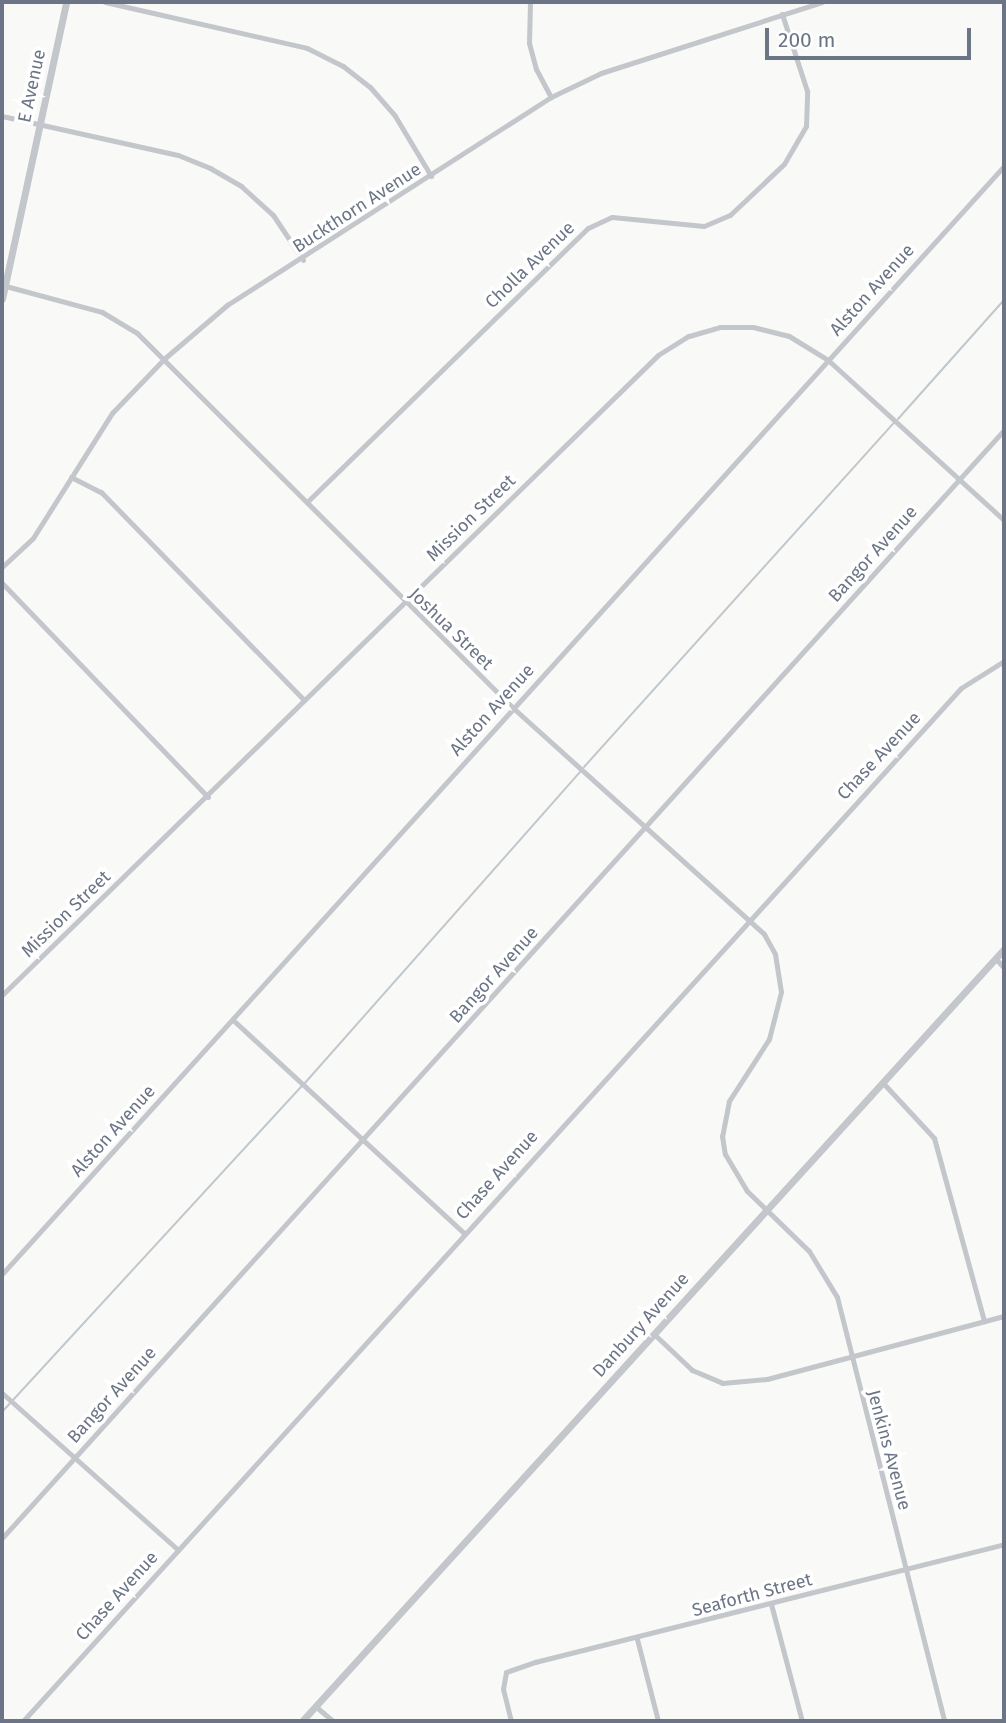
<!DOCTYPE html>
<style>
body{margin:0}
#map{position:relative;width:1006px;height:1723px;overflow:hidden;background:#f9f9f8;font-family:"Fira Sans",sans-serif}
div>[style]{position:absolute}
.stream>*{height:2px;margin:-1px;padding:0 1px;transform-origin:1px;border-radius:1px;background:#c0c7cd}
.minor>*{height:5px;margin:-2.5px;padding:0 2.5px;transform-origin:2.5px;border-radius:2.5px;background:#c3c6ca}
.tertiary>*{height:7px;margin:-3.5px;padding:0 3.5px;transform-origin:3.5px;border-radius:3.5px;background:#c3c6ca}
span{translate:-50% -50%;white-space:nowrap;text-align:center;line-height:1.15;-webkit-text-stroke:7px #fff;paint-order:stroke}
.street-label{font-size:18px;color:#6c7585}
.frame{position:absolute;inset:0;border:4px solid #6c7585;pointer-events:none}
.scale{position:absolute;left:765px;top:28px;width:206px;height:32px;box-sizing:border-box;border:4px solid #6c7585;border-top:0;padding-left:9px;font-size:21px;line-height:24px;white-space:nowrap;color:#6c7585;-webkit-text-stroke:5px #fff;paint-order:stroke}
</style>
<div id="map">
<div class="stream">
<i style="left:898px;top:419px;width:159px;rotate:-48.3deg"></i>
<i style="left:584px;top:767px;width:463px;rotate:-48deg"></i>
<i style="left:2px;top:1412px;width:446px;rotate:-47.4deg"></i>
<i style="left:304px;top:1084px;width:417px;rotate:-48.5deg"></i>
</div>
<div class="minor">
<i style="left:105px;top:2px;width:207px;rotate:12.8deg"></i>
<i style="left:307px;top:48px;width:40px;rotate:26.6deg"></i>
<i style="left:343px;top:66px;width:34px;rotate:38deg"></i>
<i style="left:370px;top:87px;width:38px;rotate:49deg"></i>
<i style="left:395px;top:116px;width:70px;rotate:59deg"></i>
<i style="left:530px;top:2px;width:41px;rotate:91.4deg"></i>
<i style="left:529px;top:43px;width:27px;rotate:75deg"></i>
<i style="left:536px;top:69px;width:32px;rotate:62deg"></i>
<i style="left:2px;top:116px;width:180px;rotate:12.5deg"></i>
<i style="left:178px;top:155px;width:35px;rotate:22deg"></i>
<i style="left:210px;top:168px;width:36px;rotate:30deg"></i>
<i style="left:241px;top:186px;width:43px;rotate:42.2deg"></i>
<i style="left:273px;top:215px;width:54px;rotate:56.3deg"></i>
<i style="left:2px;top:285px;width:104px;rotate:15.1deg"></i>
<i style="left:102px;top:312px;width:41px;rotate:31deg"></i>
<i style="left:137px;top:333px;width:530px;rotate:44.92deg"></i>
<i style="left:512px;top:707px;width:339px;rotate:42deg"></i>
<i style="left:764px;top:934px;width:23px;rotate:61deg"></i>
<i style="left:775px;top:954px;width:38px;rotate:81deg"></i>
<i style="left:781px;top:992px;width:49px;rotate:104.3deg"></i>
<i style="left:769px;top:1039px;width:74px;rotate:122.8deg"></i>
<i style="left:729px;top:1101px;width:36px;rotate:101deg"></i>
<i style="left:722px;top:1136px;width:18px;rotate:81deg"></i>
<i style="left:725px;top:1154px;width:43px;rotate:59.3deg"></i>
<i style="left:747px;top:1191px;width:86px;rotate:44.1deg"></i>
<i style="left:809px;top:1251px;width:54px;rotate:58.7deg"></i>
<i style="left:837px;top:1297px;width:437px;rotate:75.8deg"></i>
<i style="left:71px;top:477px;width:34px;rotate:27deg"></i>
<i style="left:101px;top:492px;width:289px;rotate:45.7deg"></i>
<i style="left:308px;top:501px;width:391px;rotate:-44.3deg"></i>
<i style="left:588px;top:228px;width:26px;rotate:-25deg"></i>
<i style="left:612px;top:217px;width:92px;rotate:5.6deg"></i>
<i style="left:704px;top:226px;width:28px;rotate:-23deg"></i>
<i style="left:730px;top:215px;width:74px;rotate:-43.4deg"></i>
<i style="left:784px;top:164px;width:44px;rotate:-59.9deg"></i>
<i style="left:806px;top:126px;width:35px;rotate:-88deg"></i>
<i style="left:807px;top:91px;width:81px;rotate:-108deg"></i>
<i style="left:2px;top:567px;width:42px;rotate:-43.1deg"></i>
<i style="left:33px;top:538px;width:148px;rotate:-57.7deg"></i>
<i style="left:112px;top:413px;width:76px;rotate:-46.1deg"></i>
<i style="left:165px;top:358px;width:82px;rotate:-40.5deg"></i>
<i style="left:227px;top:305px;width:385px;rotate:-32.7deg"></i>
<i style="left:551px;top:97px;width:55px;rotate:-25.6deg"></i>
<i style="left:601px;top:73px;width:232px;rotate:-17.8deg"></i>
<i style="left:2px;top:583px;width:297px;rotate:46.1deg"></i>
<i style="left:996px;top:959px;width:12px;rotate:48deg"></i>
<i style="left:2px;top:995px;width:916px;rotate:-44.29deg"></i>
<i style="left:658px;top:355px;width:36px;rotate:-32deg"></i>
<i style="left:689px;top:336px;width:32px;rotate:-16deg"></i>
<i style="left:720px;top:327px;width:33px"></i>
<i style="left:753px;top:327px;width:37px;rotate:14deg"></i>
<i style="left:789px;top:336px;width:46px;rotate:31.6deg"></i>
<i style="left:828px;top:360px;width:238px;rotate:42.3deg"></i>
<i style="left:233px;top:1020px;width:314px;rotate:42.7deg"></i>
<i style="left:884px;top:1084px;width:74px;rotate:47.2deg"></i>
<i style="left:934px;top:1138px;width:190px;rotate:74.7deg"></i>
<i style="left:2px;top:1274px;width:1494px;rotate:-47.88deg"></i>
<i style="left:655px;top:1335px;width:51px;rotate:43.4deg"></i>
<i style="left:692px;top:1370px;width:33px;rotate:23deg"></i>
<i style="left:722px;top:1383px;width:45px;rotate:-5.1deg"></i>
<i style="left:767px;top:1379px;width:245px;rotate:-14.9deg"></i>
<i style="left:2px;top:1393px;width:236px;rotate:41.7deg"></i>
<i style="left:2px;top:1538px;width:1494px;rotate:-47.88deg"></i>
<i style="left:771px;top:1604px;width:121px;rotate:75.2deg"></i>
<i style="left:637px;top:1639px;width:85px;rotate:75.6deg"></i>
<i style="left:315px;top:1706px;width:23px;rotate:40deg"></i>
<i style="left:23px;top:1721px;width:1395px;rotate:-47.76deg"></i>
<i style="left:961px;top:688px;width:51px;rotate:-32.1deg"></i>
<i style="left:511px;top:1721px;width:33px;rotate:-104deg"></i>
<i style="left:503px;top:1689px;width:17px;rotate:-80deg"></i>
<i style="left:506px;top:1672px;width:31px;rotate:-19deg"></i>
<i style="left:535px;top:1662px;width:484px;rotate:-14.1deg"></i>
</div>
<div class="tertiary">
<i style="left:2px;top:299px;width:304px;rotate:-77.8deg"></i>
<i style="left:302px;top:1721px;width:1043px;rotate:-47.72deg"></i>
</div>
<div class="street-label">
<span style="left:32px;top:86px;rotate:-78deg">E Avenue</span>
<span style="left:357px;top:208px;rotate:-33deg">Buckthorn Avenue</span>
<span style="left:530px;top:265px;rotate:-44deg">Cholla Avenue</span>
<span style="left:872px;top:290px;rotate:-48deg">Alston Avenue</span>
<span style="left:471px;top:518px;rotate:-44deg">Mission Street</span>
<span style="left:873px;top:554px;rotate:-48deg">Bangor Avenue</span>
<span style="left:451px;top:629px;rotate:44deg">Joshua Street</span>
<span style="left:492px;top:710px;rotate:-48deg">Alston Avenue</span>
<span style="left:879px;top:756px;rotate:-47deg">Chase Avenue</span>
<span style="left:66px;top:914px;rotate:-44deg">Mission Street</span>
<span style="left:494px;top:975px;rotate:-48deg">Bangor Avenue</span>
<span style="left:113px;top:1131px;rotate:-48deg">Alston Avenue</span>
<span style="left:497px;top:1175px;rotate:-48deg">Chase Avenue</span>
<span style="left:641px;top:1325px;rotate:-48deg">Danbury Avenue</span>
<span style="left:112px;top:1395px;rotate:-48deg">Bangor Avenue</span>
<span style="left:889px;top:1450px;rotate:75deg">Jenkins Avenue</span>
<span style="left:752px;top:1595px;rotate:-15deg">Seaforth Street</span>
<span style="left:117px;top:1596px;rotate:-48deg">Chase Avenue</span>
</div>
<div class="frame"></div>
<div class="scale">200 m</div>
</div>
